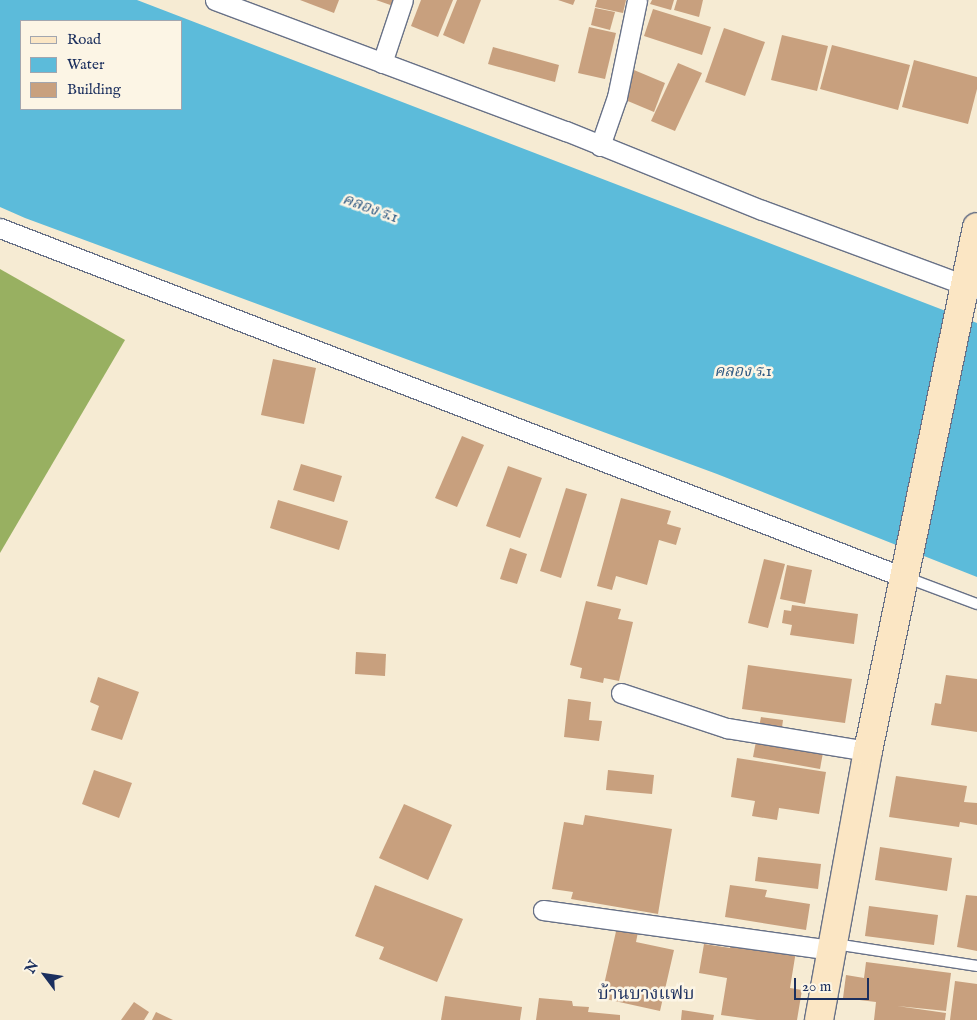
<!DOCTYPE html>
<meta charset="utf-8">
<style>
body{margin:0}
#map{position:relative;width:977px;height:1020px;overflow:hidden;background:#f6ebd3;font-family:"IM FELL English","Noto Serif Thai",serif}
div>[style]{position:absolute}
.forest>*{inset:0;background:#98b061}
.water>*{inset:0;background:#5cbbda}
.building>*{inset:0;background:#c8a07e}
.roads{filter:drop-shadow(1px 0 #687187) drop-shadow(-1px 0 #687187) drop-shadow(0 1px #687187) drop-shadow(0 -1px #687187)}
.lane>*{height:10px;margin:-5px;padding:0 5px;transform-origin:5px;border-radius:5px;background:#fff}
.street>*{height:19px;margin:-9.5px;padding:0 9.5px;transform-origin:9.5px;border-radius:9.5px;background:#fff}
.secondary>*{height:28px;margin:-14px;padding:0 14px;transform-origin:14px;border-radius:14px;background:#fbe6c4}
span{translate:-50% -50%;white-space:nowrap;text-align:center;line-height:1.15;-webkit-text-stroke:5px #fcf5e5;paint-order:stroke}
.water-label{font-size:16px;color:#2e5983;font-style:italic}
.quarter-label{font-size:18px;color:#1b2f5e}
.legend{position:absolute;left:20px;top:20px;width:162px;height:90px;box-sizing:border-box;background:#fcf5e5;border:1px solid #a2a6af;margin:0;padding:6px 9px;list-style:none;font-size:15px;color:#1b2f5e}
.legend li{display:flex;align-items:center;gap:10px;height:25px}
.legend b{width:25px;border:1px solid #a2a6af}
.north{position:absolute;left:20px;top:950px;width:50px;height:50px;-webkit-text-stroke:4px #fcf5e5;paint-order:stroke;rotate:301deg;font-size:14px;font-weight:700;line-height:20px;text-align:center;color:#1b2f5e}
.north::after{content:'';display:block;margin:auto;width:18px;height:22px;background:#1b2f5e;clip-path:polygon(50% 0,100% 100%,50% 72%,0 100%)}
.scale{position:absolute;left:794px;top:978px;width:75px;height:22px;box-sizing:border-box;border:2px solid #1b2f5e;border-top:0;padding-left:6px;font-size:15px;line-height:18px;white-space:nowrap;color:#1b2f5e;-webkit-text-stroke:4px #fcf5e5;paint-order:stroke}
</style>
<div id="map">
<div class="forest">
<i style="clip-path:polygon(0 269px,125px 340px,0 553px)"></i>
</div>
<div class="water">
<i style="clip-path:polygon(evenodd,0 0,137px 0,977px 323px,977px 577px,717px 474px,25px 218px,0 207px,0 0,21px 21px,181px 21px,181px 109px,21px 109px,21px 21px)"></i>
</div>
<div class="building">
<i style="clip-path:polygon(300px 0,339px 0,334px 13px)"></i>
<i style="clip-path:polygon(376px 0,402px 0,399px 8px)"></i>
<i style="clip-path:polygon(421px 0,453px 0,438px 37px,411px 26px)"></i>
<i style="clip-path:polygon(457px 0,481px 0,464px 44px,443px 35px)"></i>
<i style="clip-path:polygon(558px 0,575px 0,573px 5px)"></i>
<i style="clip-path:polygon(597px 0,626px 0,623px 13px,595px 7px)"></i>
<i style="clip-path:polygon(652px 0,674px 0,671px 10px,650px 4px)"></i>
<i style="clip-path:polygon(677px 0,703px 0,699px 17px,674px 10px)"></i>
<i style="clip-path:polygon(595px 8px,615px 12px,610px 30px,591px 25px)"></i>
<i style="clip-path:polygon(653px 9px,711px 27px,702px 55px,644px 36px)"></i>
<i style="clip-path:polygon(589px 27px,616px 33px,605px 79px,578px 73px)"></i>
<i style="clip-path:polygon(724px 28px,765px 42px,745px 96px,705px 82px)"></i>
<i style="clip-path:polygon(782px 35px,828px 46px,817px 91px,771px 80px)"></i>
<i style="clip-path:polygon(832px 45px,910px 65px,898px 110px,820px 89px)"></i>
<i style="clip-path:polygon(493px 47px,559px 65px,555px 82px,488px 64px)"></i>
<i style="clip-path:polygon(914px 60px,977px 77px,977px 89px,968px 124px,902px 107px)"></i>
<i style="clip-path:polygon(678px 63px,702px 73px,675px 131px,651px 121px)"></i>
<i style="clip-path:polygon(634px 70px,665px 83px,654px 112px,623px 99px)"></i>
<i style="clip-path:polygon(273px 359px,316px 368px,304px 424px,261px 415px)"></i>
<i style="clip-path:polygon(462px 436px,484px 445px,457px 507px,435px 498px)"></i>
<i style="clip-path:polygon(301px 464px,342px 476px,334px 502px,293px 490px)"></i>
<i style="clip-path:polygon(508px 466px,542px 478px,520px 538px,486px 526px)"></i>
<i style="clip-path:polygon(566px 488px,587px 494px,561px 578px,540px 571px)"></i>
<i style="clip-path:polygon(621px 498px,671px 511px,667px 524px,681px 528px,676px 545px,659px 540px,647px 585px,616px 576px,612px 590px,597px 586px)"></i>
<i style="clip-path:polygon(278px 500px,348px 521px,339px 550px,270px 528px)"></i>
<i style="clip-path:polygon(510px 548px,527px 554px,517px 584px,500px 579px)"></i>
<i style="clip-path:polygon(764px 559px,785px 564px,768px 628px,748px 623px)"></i>
<i style="clip-path:polygon(787px 565px,812px 570px,805px 604px,780px 599px)"></i>
<i style="clip-path:polygon(586px 601px,621px 609px,618px 619px,633px 622px,619px 681px,604px 678px,603px 683px,580px 678px,582px 668px,570px 665px)"></i>
<i style="clip-path:polygon(792px 605px,858px 614px,854px 644px,790px 635px,792px 625px,782px 623px,784px 610px,791px 611px)"></i>
<i style="clip-path:polygon(356px 652px,386px 654px,385px 676px,355px 674px)"></i>
<i style="clip-path:polygon(748px 665px,852px 679px,845px 723px,742px 709px)"></i>
<i style="clip-path:polygon(946px 675px,977px 679px,977px 732px,931px 725px,935px 703px,941px 704px)"></i>
<i style="clip-path:polygon(98px 677px,139px 692px,122px 740px,91px 730px,99px 706px,90px 702px)"></i>
<i style="clip-path:polygon(568px 699px,591px 702px,589px 720px,602px 721px,599px 741px,564px 737px)"></i>
<i style="clip-path:polygon(761px 717px,783px 720px,781px 735px,758px 732px)"></i>
<i style="clip-path:polygon(757px 736px,824px 747px,820px 769px,753px 757px)"></i>
<i style="clip-path:polygon(737px 758px,826px 772px,819px 814px,779px 808px,777px 820px,752px 816px,755px 801px,731px 797px)"></i>
<i style="clip-path:polygon(94px 770px,132px 783px,119px 818px,82px 804px)"></i>
<i style="clip-path:polygon(608px 770px,654px 775px,652px 794px,606px 790px)"></i>
<i style="clip-path:polygon(896px 776px,967px 786px,964px 802px,977px 803px,977px 825px,960px 822px,959px 827px,889px 817px)"></i>
<i style="clip-path:polygon(404px 804px,452px 825px,428px 880px,379px 858px)"></i>
<i style="clip-path:polygon(585px 815px,672px 829px,658px 914px,571px 899px,573px 892px,552px 889px,564px 822px,583px 825px)"></i>
<i style="clip-path:polygon(880px 847px,952px 858px,947px 891px,875px 880px)"></i>
<i style="clip-path:polygon(758px 857px,821px 864px,818px 889px,755px 881px)"></i>
<i style="clip-path:polygon(375px 885px,463px 919px,437px 982px,379px 959px,384px 947px,355px 936px)"></i>
<i style="clip-path:polygon(730px 885px,767px 890px,765px 897px,810px 904px,806px 930px,725px 917px)"></i>
<i style="clip-path:polygon(966px 895px,977px 896px,977px 951px,957px 947px)"></i>
<i style="clip-path:polygon(869px 906px,938px 915px,934px 945px,865px 936px)"></i>
<i style="clip-path:polygon(617px 927px,638px 932px,636px 942px,674px 950px,660px 1011px,601px 998px)"></i>
<i style="clip-path:polygon(731px 941px,796px 951px,790px 988px,802px 990px,797px 1020px,757px 1020px,721px 1015px,727px 978px,699px 973px,704px 944px,730px 948px)"></i>
<i style="clip-path:polygon(866px 962px,951px 973px,946px 1011px,897px 1006px,946px 1013px,945px 1020px,874px 1020px,876px 1002px,843px 998px,846px 975px,864px 978px)"></i>
<i style="clip-path:polygon(955px 981px,977px 984px,977px 1020px,950px 1020px)"></i>
<i style="clip-path:polygon(445px 996px,522px 1007px,520px 1020px,441px 1020px)"></i>
<i style="clip-path:polygon(539px 998px,572px 1001px,573px 1006px,589px 1007px,588px 1012px,620px 1015px,620px 1020px,536px 1020px)"></i>
<i style="clip-path:polygon(134px 1002px,149px 1012px,144px 1020px,121px 1020px)"></i>
<i style="clip-path:polygon(682px 1010px,714px 1015px,713px 1020px,681px 1020px)"></i>
<i style="clip-path:polygon(156px 1012px,173px 1020px,152px 1020px)"></i>
</div>
<div class="roads">
<div class="lane">
<i style="left:905px;top:577px;width:77px;rotate:20.6deg"></i>
<i style="left:835px;top:944px;width:144px;rotate:8.8deg"></i>
</div>
<div class="street">
<i style="left:215px;top:0;width:375px;rotate:20.5deg"></i>
<i style="left:566px;top:131px;width:211px;rotate:22deg"></i>
<i style="left:762px;top:210px;width:228px;rotate:20.3deg"></i>
<i style="left:382px;top:63px;width:66px;rotate:-71.6deg"></i>
<i style="left:600px;top:146px;width:52px;rotate:-70.9deg"></i>
<i style="left:617px;top:97px;width:99px;rotate:-78.3deg"></i>
<i style="left:0;top:228px;width:968px;rotate:21.13deg"></i>
<i style="left:621px;top:693px;width:112px;rotate:18.3deg"></i>
<i style="left:727px;top:728px;width:143px;rotate:9.3deg"></i>
<i style="left:543px;top:910px;width:292px;rotate:7.9deg"></i>
</div>
<div class="secondary">
<i style="left:819px;top:1020px;width:273px;rotate:-79.7deg"></i>
<i style="left:868px;top:751px;width:535px;rotate:-78.25deg"></i>
</div>
</div>
<div class="water-label">
<span style="left:370px;top:209px;rotate:20deg">คลอง ร.1</span>
<span style="left:743px;top:372px">คลอง ร.1</span>
</div>
<div class="quarter-label">
<span style="left:646px;top:995px">บ้านบางแฟบ</span>
</div>
<ul class="legend">
<li><b style="height:6px;background:#fbe6c4"></b>Road</li>
<li><b style="height:14px;background:#5cbbda"></b>Water</li>
<li><b style="height:14px;background:#c8a07e"></b>Building</li>
</ul>
<div class="north">N</div>
<div class="scale">20 m</div>
</div>
